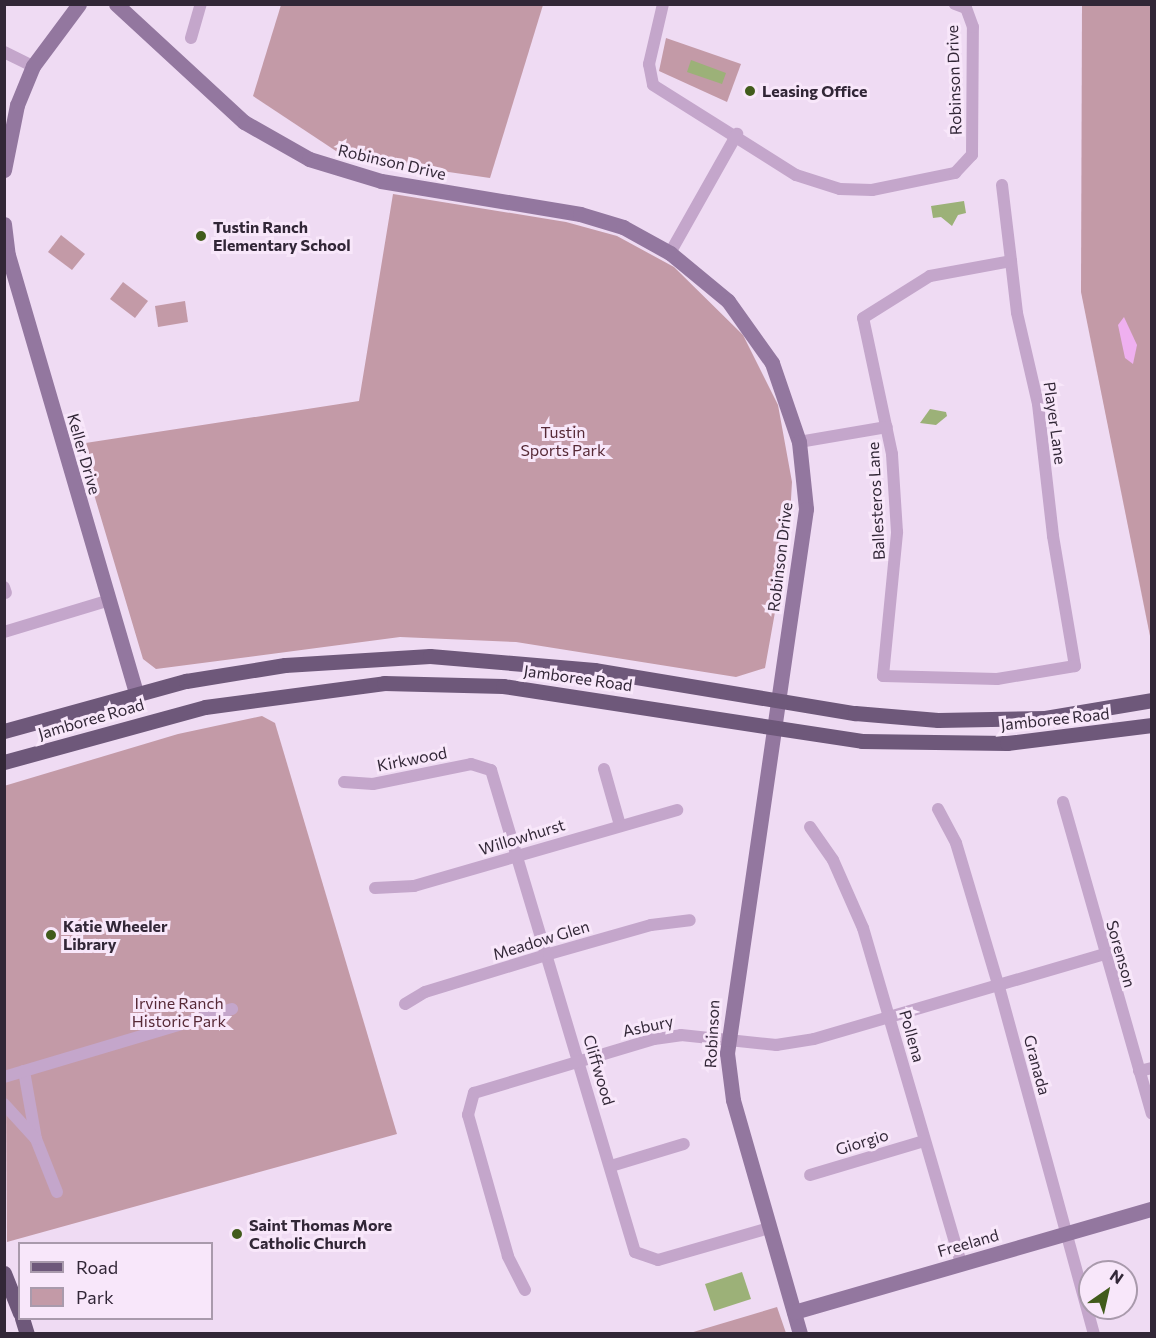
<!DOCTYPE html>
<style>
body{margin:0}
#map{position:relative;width:1156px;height:1338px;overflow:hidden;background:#efdbf3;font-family:Commissioner,sans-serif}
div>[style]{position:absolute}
.green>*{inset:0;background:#c39aa7}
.sand>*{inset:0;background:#efb0f0}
.water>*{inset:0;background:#9cb178}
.street>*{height:12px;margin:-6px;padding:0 6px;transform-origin:6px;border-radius:6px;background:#c4a6cb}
.secondary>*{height:15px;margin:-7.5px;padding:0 7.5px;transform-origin:7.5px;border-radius:7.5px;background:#93779f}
.primary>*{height:15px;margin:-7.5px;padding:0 7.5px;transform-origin:7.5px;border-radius:7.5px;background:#6e587a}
.dots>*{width:16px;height:16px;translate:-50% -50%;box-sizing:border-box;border:3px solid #f8e7fa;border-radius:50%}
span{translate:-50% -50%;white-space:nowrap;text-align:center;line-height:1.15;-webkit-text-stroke:6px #f8e7fa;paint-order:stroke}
.street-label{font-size:16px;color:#322737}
.poi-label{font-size:16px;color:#322737;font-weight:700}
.left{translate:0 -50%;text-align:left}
.park-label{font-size:16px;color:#572a37}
.frame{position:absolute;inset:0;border:6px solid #322737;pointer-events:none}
.legend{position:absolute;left:18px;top:1242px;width:195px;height:78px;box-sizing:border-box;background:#f8e7fa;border:2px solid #a99aac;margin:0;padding:8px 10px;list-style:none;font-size:18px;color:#322737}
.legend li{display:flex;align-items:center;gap:12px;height:30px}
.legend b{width:30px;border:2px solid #a99aac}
.north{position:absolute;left:1078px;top:1260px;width:60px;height:60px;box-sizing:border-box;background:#f8e7fa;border:2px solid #a99aac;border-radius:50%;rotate:34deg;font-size:16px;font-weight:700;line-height:24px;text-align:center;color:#322737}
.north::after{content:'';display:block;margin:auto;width:21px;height:27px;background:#415b1b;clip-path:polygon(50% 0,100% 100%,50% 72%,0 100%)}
</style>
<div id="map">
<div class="green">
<i style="clip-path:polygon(281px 5px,543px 5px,490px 178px,345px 157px,253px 96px)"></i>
<i style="clip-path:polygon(1082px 5px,1151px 5px,1151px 641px,1081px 292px)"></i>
<i style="clip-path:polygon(666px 38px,741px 64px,727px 102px,659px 71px)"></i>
<i style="clip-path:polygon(393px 194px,566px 222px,617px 236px,674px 267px,743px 335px,778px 405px,792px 482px,789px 534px,765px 668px,736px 677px,516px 642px,400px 637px,156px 669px,143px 659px,79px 444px,359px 401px)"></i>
<i style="clip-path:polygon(61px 235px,85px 254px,72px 270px,48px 252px)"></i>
<i style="clip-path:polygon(123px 282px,148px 301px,135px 318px,110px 299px)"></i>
<i style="clip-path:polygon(185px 301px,188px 322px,158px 327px,155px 306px)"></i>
<i style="clip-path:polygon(262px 716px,275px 723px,397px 1134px,7px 1242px,4px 786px,178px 734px)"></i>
<i style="clip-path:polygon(777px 1307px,786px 1333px,690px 1333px)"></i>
</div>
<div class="sand">
<i style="clip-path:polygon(1124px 317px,1137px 345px,1133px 364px,1125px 358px,1118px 325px)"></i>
</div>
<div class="water">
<i style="clip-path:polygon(691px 60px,726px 73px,722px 84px,687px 72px)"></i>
<i style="clip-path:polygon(964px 201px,966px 213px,958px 215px,952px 226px,941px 217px,933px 218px,931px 206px)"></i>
<i style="clip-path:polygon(930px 409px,946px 412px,947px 416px,936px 425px,920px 423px)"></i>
<i style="clip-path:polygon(742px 1272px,751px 1299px,714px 1311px,705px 1284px)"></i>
</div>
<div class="street">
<i style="left:663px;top:4px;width:62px;rotate:103.1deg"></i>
<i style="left:649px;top:64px;width:21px;rotate:79deg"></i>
<i style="left:653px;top:85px;width:169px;rotate:32.2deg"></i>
<i style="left:796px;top:175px;width:46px;rotate:17.7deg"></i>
<i style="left:840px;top:189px;width:32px;rotate:2deg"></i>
<i style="left:872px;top:190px;width:85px;rotate:-11.6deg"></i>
<i style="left:955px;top:173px;width:25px;rotate:-47deg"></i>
<i style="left:972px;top:155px;width:128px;rotate:-89.6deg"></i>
<i style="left:973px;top:27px;width:20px;rotate:-110deg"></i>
<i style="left:966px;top:8px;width:12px;rotate:-160deg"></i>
<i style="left:191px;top:38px;width:35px;rotate:-74deg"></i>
<i style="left:4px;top:52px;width:32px;rotate:26deg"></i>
<i style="left:1002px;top:185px;width:77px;rotate:83.2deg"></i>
<i style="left:1011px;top:261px;width:52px;rotate:83.4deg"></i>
<i style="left:1017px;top:313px;width:93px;rotate:77deg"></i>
<i style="left:1038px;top:404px;width:133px;rotate:83.5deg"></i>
<i style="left:1053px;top:536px;width:132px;rotate:80.4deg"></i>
<i style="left:1075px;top:666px;width:79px;rotate:170.5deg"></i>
<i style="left:997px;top:679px;width:114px;rotate:-178.5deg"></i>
<i style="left:883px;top:676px;width:145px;rotate:-84.4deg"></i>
<i style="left:897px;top:532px;width:78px;rotate:-93.7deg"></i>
<i style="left:892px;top:454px;width:139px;rotate:-102deg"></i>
<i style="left:863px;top:318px;width:79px;rotate:-32.1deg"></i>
<i style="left:930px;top:276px;width:82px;rotate:-10.5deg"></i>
<i style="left:670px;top:253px;width:137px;rotate:-60.6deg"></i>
<i style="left:799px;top:442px;width:89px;rotate:-9.7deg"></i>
<i style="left:4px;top:587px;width:6px;rotate:72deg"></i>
<i style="left:4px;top:632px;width:108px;rotate:-16.8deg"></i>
<i style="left:604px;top:769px;width:58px;rotate:74.1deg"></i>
<i style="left:344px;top:782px;width:29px;rotate:4deg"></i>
<i style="left:373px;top:784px;width:100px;rotate:-11.5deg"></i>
<i style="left:471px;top:764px;width:21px;rotate:17deg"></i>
<i style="left:491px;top:770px;width:503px;rotate:73.37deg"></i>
<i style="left:635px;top:1252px;width:24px;rotate:19deg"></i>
<i style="left:658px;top:1260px;width:116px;rotate:-16.1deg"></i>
<i style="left:1063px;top:802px;width:324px;rotate:74.1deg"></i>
<i style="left:938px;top:809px;width:38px;rotate:62deg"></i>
<i style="left:956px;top:843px;width:150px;rotate:73.4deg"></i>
<i style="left:999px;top:987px;width:360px;rotate:74.7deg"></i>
<i style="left:810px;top:827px;width:40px;rotate:55.1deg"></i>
<i style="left:833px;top:860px;width:74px;rotate:66.2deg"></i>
<i style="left:863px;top:928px;width:350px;rotate:73.7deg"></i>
<i style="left:375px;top:888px;width:39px;rotate:-3deg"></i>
<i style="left:414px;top:886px;width:274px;rotate:-16.1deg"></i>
<i style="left:405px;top:1004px;width:23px;rotate:-31deg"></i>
<i style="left:425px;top:992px;width:130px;rotate:-17deg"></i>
<i style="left:549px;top:954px;width:106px;rotate:-15.9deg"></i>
<i style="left:651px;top:925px;width:39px;rotate:-7deg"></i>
<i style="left:24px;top:1071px;width:69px;rotate:80deg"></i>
<i style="left:36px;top:1139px;width:57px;rotate:68.4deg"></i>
<i style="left:1139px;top:1071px;width:13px;rotate:-13deg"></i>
<i style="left:4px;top:1077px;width:238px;rotate:-16.6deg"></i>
<i style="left:4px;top:1104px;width:47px;rotate:47.6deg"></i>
<i style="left:611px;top:1166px;width:76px;rotate:-16.8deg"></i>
<i style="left:810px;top:1175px;width:119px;rotate:-16.6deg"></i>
<i style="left:525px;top:1290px;width:38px;rotate:-117deg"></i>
<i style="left:508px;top:1256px;width:147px;rotate:-105.8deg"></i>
<i style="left:468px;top:1115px;width:23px;rotate:-75deg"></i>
<i style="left:474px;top:1093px;width:188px;rotate:-16.7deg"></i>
<i style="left:654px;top:1039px;width:27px;rotate:-8deg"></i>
<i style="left:681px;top:1035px;width:96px;rotate:6deg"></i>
<i style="left:776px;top:1045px;width:38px;rotate:-9deg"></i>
<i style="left:814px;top:1039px;width:302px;rotate:-16.3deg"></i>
</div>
<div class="secondary">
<i style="left:116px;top:4px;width:174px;rotate:42.7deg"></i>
<i style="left:244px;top:122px;width:75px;rotate:29.6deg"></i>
<i style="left:309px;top:159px;width:75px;rotate:17deg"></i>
<i style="left:381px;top:181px;width:202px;rotate:9.4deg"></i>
<i style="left:580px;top:214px;width:45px;rotate:16.8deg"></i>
<i style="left:623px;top:227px;width:54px;rotate:29deg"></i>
<i style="left:670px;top:253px;width:75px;rotate:39.6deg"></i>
<i style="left:728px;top:301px;width:76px;rotate:54.6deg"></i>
<i style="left:772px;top:363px;width:83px;rotate:71.1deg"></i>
<i style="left:799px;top:442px;width:67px;rotate:84deg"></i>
<i style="left:806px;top:509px;width:550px;rotate:98.26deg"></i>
<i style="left:727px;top:1053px;width:47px;rotate:82.7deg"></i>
<i style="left:733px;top:1100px;width:243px;rotate:74deg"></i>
<i style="left:4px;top:170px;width:66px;rotate:-78.7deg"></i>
<i style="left:17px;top:105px;width:42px;rotate:-67.7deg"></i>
<i style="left:33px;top:66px;width:77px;rotate:-53.4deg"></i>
<i style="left:4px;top:224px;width:31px;rotate:83deg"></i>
<i style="left:8px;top:255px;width:455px;rotate:73.7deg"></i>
<i style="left:794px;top:1312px;width:373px;rotate:-16.1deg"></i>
</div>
<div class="primary">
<i style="left:4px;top:731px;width:189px;rotate:-15.4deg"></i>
<i style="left:186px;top:681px;width:100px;rotate:-9.2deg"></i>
<i style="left:285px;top:665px;width:145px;rotate:-3.6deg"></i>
<i style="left:430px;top:656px;width:165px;rotate:4.9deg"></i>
<i style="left:594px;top:670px;width:265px;rotate:9.4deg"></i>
<i style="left:855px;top:713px;width:83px;rotate:4.8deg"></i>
<i style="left:938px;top:720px;width:107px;rotate:-1.1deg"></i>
<i style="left:1045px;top:718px;width:109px;rotate:-9.5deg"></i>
<i style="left:4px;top:762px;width:208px;rotate:-15.3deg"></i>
<i style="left:205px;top:707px;width:181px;rotate:-7.6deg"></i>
<i style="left:384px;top:683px;width:119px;rotate:1.4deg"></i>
<i style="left:503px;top:686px;width:363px;rotate:8.7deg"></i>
<i style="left:862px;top:741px;width:145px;rotate:0.8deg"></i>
<i style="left:1007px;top:743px;width:146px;rotate:-7.1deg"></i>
<i style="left:4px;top:1273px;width:43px;rotate:68.2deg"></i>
<i style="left:22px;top:1318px;width:17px;rotate:73deg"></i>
</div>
<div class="dots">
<i style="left:750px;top:91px;background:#415b1b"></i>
<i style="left:201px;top:236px;background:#415b1b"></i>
<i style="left:51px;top:935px;background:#415b1b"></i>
<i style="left:237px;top:1234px;background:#415b1b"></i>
</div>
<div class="street-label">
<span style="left:954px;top:80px;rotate:-92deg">Robinson Drive</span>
<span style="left:392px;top:162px;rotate:13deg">Robinson Drive</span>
<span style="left:1055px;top:423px;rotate:82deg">Player Lane</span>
<span style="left:84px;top:454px;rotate:74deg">Keller Drive</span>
<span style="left:876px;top:501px;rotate:-93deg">Ballesteros Lane</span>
<span style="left:780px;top:557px;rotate:-83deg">Robinson Drive</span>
<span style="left:578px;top:678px;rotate:8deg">Jamboree Road</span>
<span style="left:91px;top:719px;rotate:-16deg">Jamboree Road</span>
<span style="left:1055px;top:719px;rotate:-6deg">Jamboree Road</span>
<span style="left:412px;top:759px;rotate:-11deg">Kirkwood</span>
<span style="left:522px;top:837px;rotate:-17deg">Willowhurst</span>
<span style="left:541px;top:940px;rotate:-17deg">Meadow Glen</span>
<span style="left:1121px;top:954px;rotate:74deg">Sorenson</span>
<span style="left:648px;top:1026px;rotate:-12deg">Asbury</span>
<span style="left:712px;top:1034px;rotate:-87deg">Robinson</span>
<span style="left:912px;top:1036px;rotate:74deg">Pollena</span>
<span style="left:1037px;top:1065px;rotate:75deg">Granada</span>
<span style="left:599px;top:1070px;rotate:73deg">Cliffwood</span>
<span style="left:862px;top:1142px;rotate:-17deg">Giorgio</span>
<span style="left:968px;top:1243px;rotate:-16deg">Freeland</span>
</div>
<div class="poi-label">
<span class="left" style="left:762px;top:91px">Leasing Office</span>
<span class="left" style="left:213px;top:236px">Tustin Ranch<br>Elementary School</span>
<span class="left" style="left:63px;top:935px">Katie Wheeler<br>Library</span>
<span class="left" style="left:249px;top:1234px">Saint Thomas More<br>Catholic Church</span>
</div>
<div class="park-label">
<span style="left:563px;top:441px">Tustin<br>Sports Park</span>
<span style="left:179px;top:1012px">Irvine Ranch<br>Historic Park</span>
</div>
<div class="frame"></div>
<ul class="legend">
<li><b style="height:8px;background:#6e587a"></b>Road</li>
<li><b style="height:16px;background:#c39aa7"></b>Park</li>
</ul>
<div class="north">N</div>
</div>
